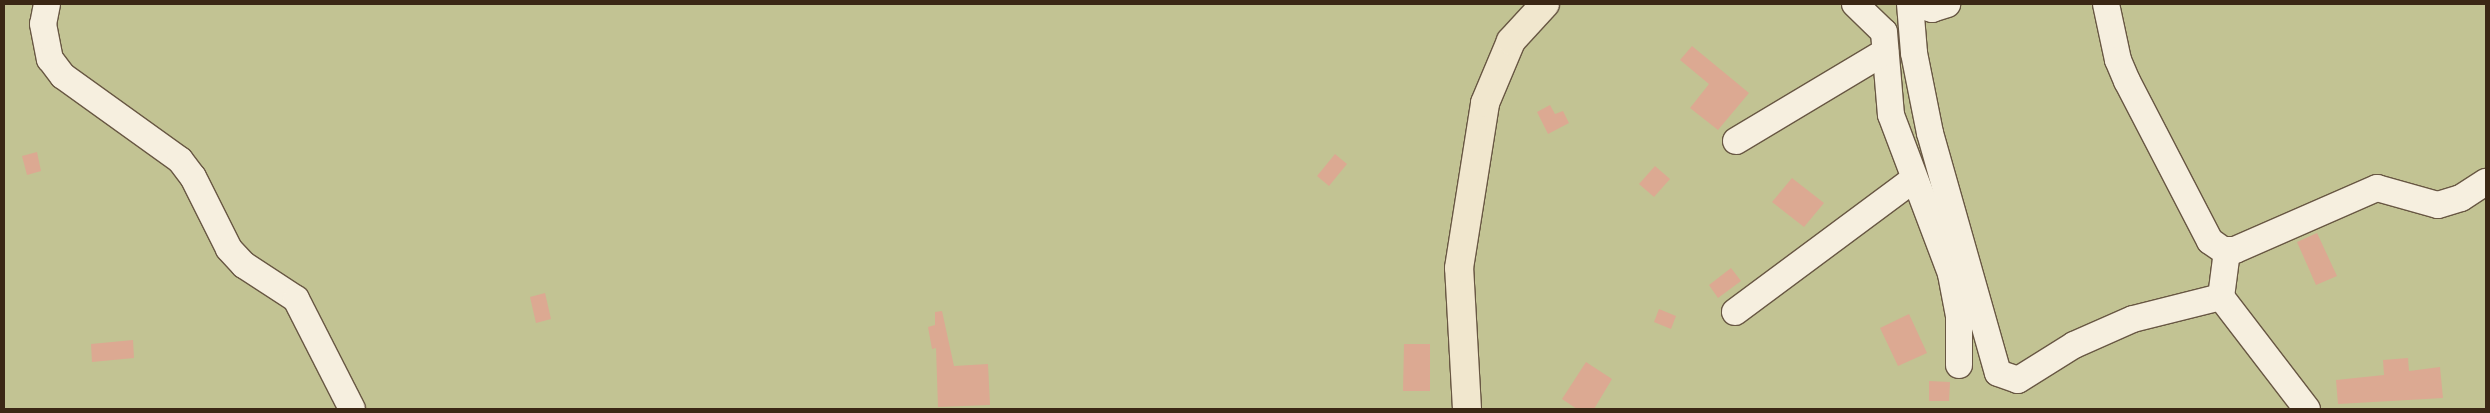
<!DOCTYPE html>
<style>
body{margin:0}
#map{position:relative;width:2490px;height:413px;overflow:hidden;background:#f1e7ce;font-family:Cardo,serif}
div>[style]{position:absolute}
.green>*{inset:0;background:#c2c393}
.building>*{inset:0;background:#dca992}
.roads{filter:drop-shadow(1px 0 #685743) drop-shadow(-1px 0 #685743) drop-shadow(0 1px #685743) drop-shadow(0 -1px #685743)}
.minor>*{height:26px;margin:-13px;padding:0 13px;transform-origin:13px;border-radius:13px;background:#f6efdf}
.major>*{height:28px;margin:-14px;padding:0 14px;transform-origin:14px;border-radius:14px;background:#f1e7ce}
span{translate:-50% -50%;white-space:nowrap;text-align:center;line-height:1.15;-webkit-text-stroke:4.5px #f6efdf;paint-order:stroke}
.frame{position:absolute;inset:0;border:5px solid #3b2715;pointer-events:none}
</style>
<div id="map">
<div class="green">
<i style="clip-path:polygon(4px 4px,2486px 4px,2486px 409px,4px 409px)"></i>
</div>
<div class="building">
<i style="clip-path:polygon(1692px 46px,1749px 93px,1718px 130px,1690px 108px,1709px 84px,1680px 60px)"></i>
<i style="clip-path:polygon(1550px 105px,1555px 114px,1563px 111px,1569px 123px,1548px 134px,1537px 112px)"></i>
<i style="clip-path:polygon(37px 152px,41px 171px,27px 175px,22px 156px)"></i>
<i style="clip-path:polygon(1335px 154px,1347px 164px,1329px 186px,1317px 176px)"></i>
<i style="clip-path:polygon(1655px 166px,1670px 179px,1654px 197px,1639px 184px)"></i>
<i style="clip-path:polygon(1792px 178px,1824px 203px,1804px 227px,1772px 202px)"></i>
<i style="clip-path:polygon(2317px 233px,2337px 276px,2316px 285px,2297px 242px)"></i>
<i style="clip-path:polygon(1731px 268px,1741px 281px,1718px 298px,1709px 285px)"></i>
<i style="clip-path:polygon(545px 293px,551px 319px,536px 323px,530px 297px)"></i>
<i style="clip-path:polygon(1659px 309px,1676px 316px,1671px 329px,1654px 322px)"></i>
<i style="clip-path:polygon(942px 311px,954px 366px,988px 364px,990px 405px,938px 407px,936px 348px,932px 349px,928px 327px,935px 325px,935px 312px)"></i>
<i style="clip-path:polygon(1909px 314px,1927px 353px,1898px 366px,1880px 328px)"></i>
<i style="clip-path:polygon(133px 340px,134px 358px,92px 362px,91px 344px)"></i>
<i style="clip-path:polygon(1404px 344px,1430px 344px,1430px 391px,1403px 391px)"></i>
<i style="clip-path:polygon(2408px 358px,2409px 371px,2440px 367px,2443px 398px,2338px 404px,2336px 380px,2384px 375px,2383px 360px)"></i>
<i style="clip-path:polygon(1586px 362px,1612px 379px,1594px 409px,1577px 409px,1562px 399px)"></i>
<i style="clip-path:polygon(1929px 381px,1950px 382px,1949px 401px,1929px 401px)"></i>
</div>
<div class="roads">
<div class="minor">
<i style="left:47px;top:4px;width:20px;rotate:101deg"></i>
<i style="left:43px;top:24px;width:36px;rotate:79deg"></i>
<i style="left:50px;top:59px;width:21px;rotate:53deg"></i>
<i style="left:63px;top:76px;width:144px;rotate:35.7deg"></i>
<i style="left:180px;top:160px;width:21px;rotate:53deg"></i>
<i style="left:193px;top:177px;width:80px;rotate:63.4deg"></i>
<i style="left:229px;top:249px;width:22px;rotate:47deg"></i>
<i style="left:244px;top:265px;width:62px;rotate:33.2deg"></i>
<i style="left:296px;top:299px;width:123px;rotate:63deg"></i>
<i style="left:1855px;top:4px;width:40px;rotate:44deg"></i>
<i style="left:1884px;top:32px;width:83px;rotate:85.2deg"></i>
<i style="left:1891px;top:115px;width:170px;rotate:69.3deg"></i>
<i style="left:1951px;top:274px;width:43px;rotate:79.2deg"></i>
<i style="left:1959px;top:316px;width:49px;rotate:90deg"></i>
<i style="left:1910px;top:4px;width:49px;rotate:85.3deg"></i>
<i style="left:1914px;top:53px;width:82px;rotate:78.7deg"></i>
<i style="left:1930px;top:133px;width:249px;rotate:74.2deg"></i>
<i style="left:1998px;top:373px;width:21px;rotate:19deg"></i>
<i style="left:2018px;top:380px;width:66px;rotate:-32deg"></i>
<i style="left:2074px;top:345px;width:64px;rotate:-23.8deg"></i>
<i style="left:2133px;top:319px;width:91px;rotate:-14deg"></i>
<i style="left:1916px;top:4px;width:17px;rotate:17deg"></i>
<i style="left:1932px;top:9px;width:16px;rotate:-18deg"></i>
<i style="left:2106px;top:4px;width:57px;rotate:77.9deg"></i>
<i style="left:2118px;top:60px;width:23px;rotate:67deg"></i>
<i style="left:2127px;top:81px;width:180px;rotate:62.6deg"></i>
<i style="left:2210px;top:241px;width:16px;rotate:35deg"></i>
<i style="left:2223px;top:250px;width:12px"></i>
<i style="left:2235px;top:250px;width:155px;rotate:-23.6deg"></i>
<i style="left:2377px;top:188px;width:63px;rotate:15.6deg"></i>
<i style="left:2438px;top:205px;width:24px;rotate:-17deg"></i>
<i style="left:2461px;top:198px;width:30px;rotate:-33deg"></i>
<i style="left:1736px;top:141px;width:174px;rotate:-30.9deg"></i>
<i style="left:2227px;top:251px;width:46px;rotate:97.4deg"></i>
<i style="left:2221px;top:297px;width:141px;rotate:52.5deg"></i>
<i style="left:1735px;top:312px;width:223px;rotate:-36.6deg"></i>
</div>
<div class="major">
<i style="left:1467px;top:409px;width:141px;rotate:-93.2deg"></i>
<i style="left:1459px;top:268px;width:167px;rotate:-81deg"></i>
<i style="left:1485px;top:103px;width:67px;rotate:-67.2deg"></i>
<i style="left:1511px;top:41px;width:50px;rotate:-47.4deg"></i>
</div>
</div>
<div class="frame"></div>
</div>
